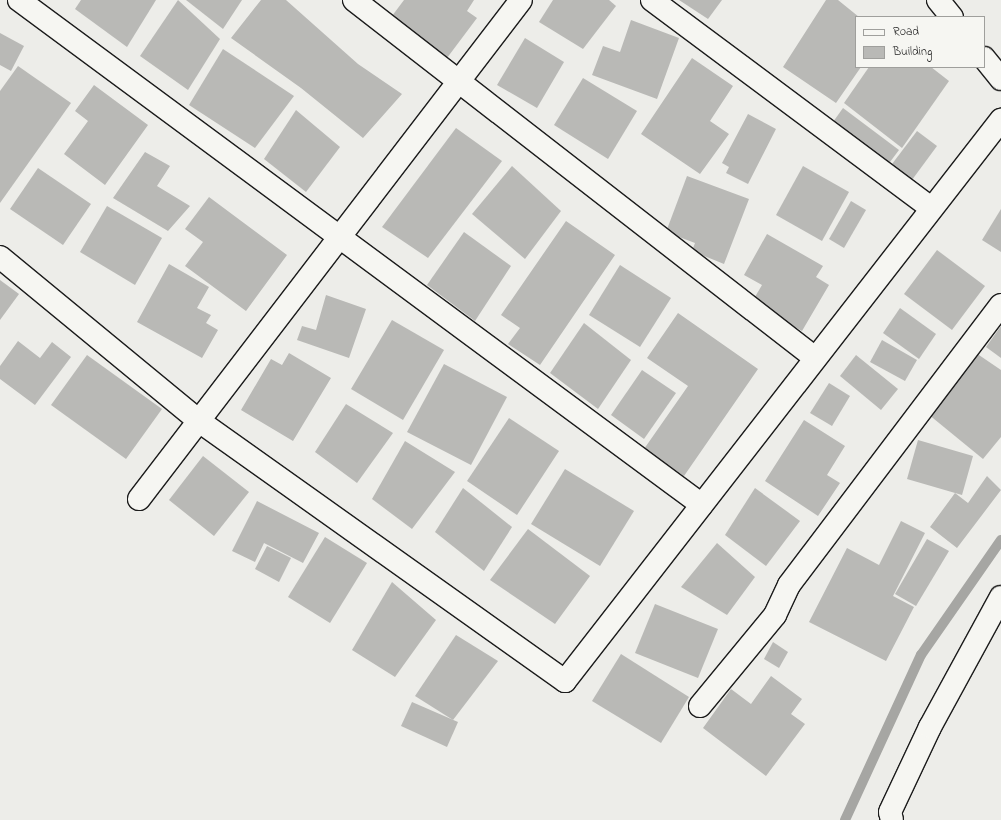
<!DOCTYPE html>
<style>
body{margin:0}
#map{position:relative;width:1001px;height:820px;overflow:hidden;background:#edede9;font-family:"Indie Flower",sans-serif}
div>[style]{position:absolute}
.stream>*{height:10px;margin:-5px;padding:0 5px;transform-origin:5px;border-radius:5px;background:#a6a6a3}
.building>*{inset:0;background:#b9b9b6}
.roads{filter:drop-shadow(1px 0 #1c1c1c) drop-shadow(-1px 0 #1c1c1c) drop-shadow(0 1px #1c1c1c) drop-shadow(0 -1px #1c1c1c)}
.minor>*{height:22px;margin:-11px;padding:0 11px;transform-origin:11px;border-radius:11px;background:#f6f6f2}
.major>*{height:22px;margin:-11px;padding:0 11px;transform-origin:11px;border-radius:11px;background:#f6f6f2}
span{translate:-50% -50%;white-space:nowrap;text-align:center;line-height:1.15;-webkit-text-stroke:3px #f6f6f2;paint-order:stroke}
.legend{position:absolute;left:855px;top:16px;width:130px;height:52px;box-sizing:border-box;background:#f6f6f2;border:1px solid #9f9f9c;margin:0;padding:5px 7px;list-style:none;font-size:12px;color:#1c1c1c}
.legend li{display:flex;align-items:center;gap:8px;height:20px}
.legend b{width:20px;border:1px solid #9f9f9c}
</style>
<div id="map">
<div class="stream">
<i style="left:845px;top:820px;width:182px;rotate:-65.3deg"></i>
<i style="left:921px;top:655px;width:140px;rotate:-55.2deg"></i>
</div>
<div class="building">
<i style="clip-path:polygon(81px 0,156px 0,127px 47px,75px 9px)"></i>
<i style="clip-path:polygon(178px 0,220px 39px,188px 90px,140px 56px)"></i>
<i style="clip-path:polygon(186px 0,242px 0,223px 29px)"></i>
<i style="clip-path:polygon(261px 0,286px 0,358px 64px,402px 94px,363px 138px,301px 88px,231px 38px)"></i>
<i style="clip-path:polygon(404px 0,474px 0,467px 11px,477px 18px,444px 62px,389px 20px)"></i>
<i style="clip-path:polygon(553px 0,609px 0,616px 6px,583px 49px,539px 22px)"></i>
<i style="clip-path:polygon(679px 0,722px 0,708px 19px)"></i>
<i style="clip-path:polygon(826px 0,838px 0,859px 17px,856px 17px,856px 67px,861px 67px,836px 103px,783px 67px)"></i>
<i style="clip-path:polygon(631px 20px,679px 38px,657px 99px,592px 75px,603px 46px,620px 52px)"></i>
<i style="clip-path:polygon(0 33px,24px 46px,11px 71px,0 65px)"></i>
<i style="clip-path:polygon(525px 38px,564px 62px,537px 108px,497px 85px)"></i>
<i style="clip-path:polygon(223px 49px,294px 96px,255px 148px,189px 105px)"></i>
<i style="clip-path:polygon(692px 58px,733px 86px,710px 121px,729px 134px,700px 174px,641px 134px)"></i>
<i style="clip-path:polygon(18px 66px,71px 103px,0 203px,0 91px)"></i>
<i style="clip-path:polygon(869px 67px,931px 67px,949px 81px,902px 148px,844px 103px)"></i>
<i style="clip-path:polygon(583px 78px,637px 111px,608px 159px,554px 125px)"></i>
<i style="clip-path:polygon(94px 85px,148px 125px,105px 185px,64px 154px,88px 121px,75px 111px)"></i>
<i style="clip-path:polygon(843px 108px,899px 150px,884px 170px,828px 129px)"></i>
<i style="clip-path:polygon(296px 110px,340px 147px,306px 192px,264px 159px)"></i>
<i style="clip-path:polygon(748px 114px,776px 129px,748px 184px,726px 173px,729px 167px,722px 163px)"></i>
<i style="clip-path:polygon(456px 128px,502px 161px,428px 258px,382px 227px)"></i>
<i style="clip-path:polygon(917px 131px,937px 146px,909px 184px,886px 172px)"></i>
<i style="clip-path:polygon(145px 152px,170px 166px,157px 186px,190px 206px,168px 231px,113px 198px)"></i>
<i style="clip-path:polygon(512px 166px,561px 211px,525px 259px,472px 214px)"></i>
<i style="clip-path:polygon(803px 166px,849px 192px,822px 241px,776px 215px)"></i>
<i style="clip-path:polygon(38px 168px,91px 204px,63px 245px,10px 209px)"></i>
<i style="clip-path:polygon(687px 176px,749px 199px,724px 264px,692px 251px,695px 243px,666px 232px)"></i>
<i style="clip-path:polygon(209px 197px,287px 255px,246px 311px,185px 266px,203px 242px,185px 229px)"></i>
<i style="clip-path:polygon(851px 201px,866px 210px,844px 248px,829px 239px)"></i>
<i style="clip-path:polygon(107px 206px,162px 238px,135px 285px,80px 252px)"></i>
<i style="clip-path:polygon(1001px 209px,1001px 252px,982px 240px)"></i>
<i style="clip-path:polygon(566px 221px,615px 255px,540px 365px,508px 344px,520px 328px,501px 315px)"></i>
<i style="clip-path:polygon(464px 232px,511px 266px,475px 321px,427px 285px)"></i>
<i style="clip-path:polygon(767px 234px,823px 266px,816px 277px,829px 285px,802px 331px,752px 302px,762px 285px,744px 275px)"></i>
<i style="clip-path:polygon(937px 250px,985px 286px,952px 330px,904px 294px)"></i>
<i style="clip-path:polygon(169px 264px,209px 287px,197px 308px,211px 315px,206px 323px,218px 330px,202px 358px,137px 322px)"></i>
<i style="clip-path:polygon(620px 265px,671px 298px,640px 347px,589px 315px)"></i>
<i style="clip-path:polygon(0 280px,19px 294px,0 320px)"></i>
<i style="clip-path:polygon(326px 295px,366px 309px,349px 358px,297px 340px,302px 326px,316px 330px)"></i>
<i style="clip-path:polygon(900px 308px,936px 334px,919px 359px,883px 333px)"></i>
<i style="clip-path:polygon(678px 313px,758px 369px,684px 476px,644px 449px,688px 386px,647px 358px)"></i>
<i style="clip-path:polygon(392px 320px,444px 350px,403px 420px,351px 389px)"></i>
<i style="clip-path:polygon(584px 323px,631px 360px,598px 409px,550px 373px)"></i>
<i style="clip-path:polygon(1001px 326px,1001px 358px,986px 347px)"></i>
<i style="clip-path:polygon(882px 340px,917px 360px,905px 381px,870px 362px)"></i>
<i style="clip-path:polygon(18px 341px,40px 358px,52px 342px,71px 357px,35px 405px,0 379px,0 366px)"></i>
<i style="clip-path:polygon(289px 353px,331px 378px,293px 441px,241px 410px,271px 359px,282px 365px)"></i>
<i style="clip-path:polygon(976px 353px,1001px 370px,1001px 437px,983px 459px,928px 414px)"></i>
<i style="clip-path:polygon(87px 355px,162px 409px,126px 459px,51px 405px)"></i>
<i style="clip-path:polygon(856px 355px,898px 389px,881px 410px,840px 376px)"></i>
<i style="clip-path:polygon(444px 364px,507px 397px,471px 465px,407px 432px)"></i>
<i style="clip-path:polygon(642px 370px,676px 393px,644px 439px,611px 415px)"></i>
<i style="clip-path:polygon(829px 383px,850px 396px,832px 426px,810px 413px)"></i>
<i style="clip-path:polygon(346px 404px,393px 433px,357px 483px,315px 452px)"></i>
<i style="clip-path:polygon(509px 418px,559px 451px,517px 515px,467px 481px)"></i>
<i style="clip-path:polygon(804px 420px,845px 446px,827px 475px,840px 483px,818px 516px,765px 481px)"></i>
<i style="clip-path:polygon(918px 440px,973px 456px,962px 495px,907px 479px)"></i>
<i style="clip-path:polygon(405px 441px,455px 472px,412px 529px,372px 499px)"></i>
<i style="clip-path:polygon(203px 456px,249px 492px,214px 536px,169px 500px)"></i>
<i style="clip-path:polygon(565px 469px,634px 511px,600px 566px,531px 524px)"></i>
<i style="clip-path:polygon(987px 476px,1001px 490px,957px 548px,930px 527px,955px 493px,968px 503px)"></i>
<i style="clip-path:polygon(463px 488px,512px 527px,484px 571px,435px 532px)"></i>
<i style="clip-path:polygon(755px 488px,800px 521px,766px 566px,725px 535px)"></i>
<i style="clip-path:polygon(257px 501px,319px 533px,303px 563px,264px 543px,255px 562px,232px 551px)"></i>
<i style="clip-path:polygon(901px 521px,925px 533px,893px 596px,914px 607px,886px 661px,809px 622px,847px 548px,879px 565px)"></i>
<i style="clip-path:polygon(528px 529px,590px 576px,555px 624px,490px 580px)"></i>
<i style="clip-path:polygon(325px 537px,367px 563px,330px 623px,288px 597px)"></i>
<i style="clip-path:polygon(927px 539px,949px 551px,916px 606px,895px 594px)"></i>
<i style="clip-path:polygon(717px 543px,755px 577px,727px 615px,681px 587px)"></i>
<i style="clip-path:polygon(267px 546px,291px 558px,279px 582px,255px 569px)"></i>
<i style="clip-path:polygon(392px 582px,436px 620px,395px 677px,352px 650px)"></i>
<i style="clip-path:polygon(655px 604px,718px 629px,698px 678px,635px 653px)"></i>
<i style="clip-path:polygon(456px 635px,498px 661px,453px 720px,415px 696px)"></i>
<i style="clip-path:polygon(773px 642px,788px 652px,779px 668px,764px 659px)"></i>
<i style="clip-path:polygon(621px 654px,689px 697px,661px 743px,592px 701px)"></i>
<i style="clip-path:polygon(771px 676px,802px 699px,791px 714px,805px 724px,766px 776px,703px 728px,731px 689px,751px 704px)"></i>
<i style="clip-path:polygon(412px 702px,458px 722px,447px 747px,401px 726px)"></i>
</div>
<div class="roads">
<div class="minor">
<i style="left:19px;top:0;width:849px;rotate:36.48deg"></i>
<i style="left:354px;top:0;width:584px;rotate:37.83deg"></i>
<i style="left:652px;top:0;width:348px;rotate:36.7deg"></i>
<i style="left:0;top:257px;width:258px;rotate:39.5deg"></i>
<i style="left:199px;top:421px;width:449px;rotate:35.4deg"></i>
<i style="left:565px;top:681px;width:711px;rotate:-52.15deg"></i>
<i style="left:139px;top:499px;width:628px;rotate:-52.56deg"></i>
<i style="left:700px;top:706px;width:118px;rotate:-50.5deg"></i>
<i style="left:775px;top:615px;width:33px;rotate:-65deg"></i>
<i style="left:789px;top:585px;width:351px;rotate:-52.9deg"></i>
<i style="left:892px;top:820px;width:8px;rotate:-104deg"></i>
<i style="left:890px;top:812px;width:94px;rotate:-64.8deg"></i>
<i style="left:930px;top:727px;width:148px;rotate:-61.4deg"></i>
</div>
<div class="major">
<i style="left:938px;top:0;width:22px;rotate:51deg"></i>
<i style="left:984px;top:58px;width:27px;rotate:51deg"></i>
</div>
</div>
<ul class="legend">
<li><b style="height:5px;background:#f6f6f2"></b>Road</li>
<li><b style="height:11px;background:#b9b9b6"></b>Building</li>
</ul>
</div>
